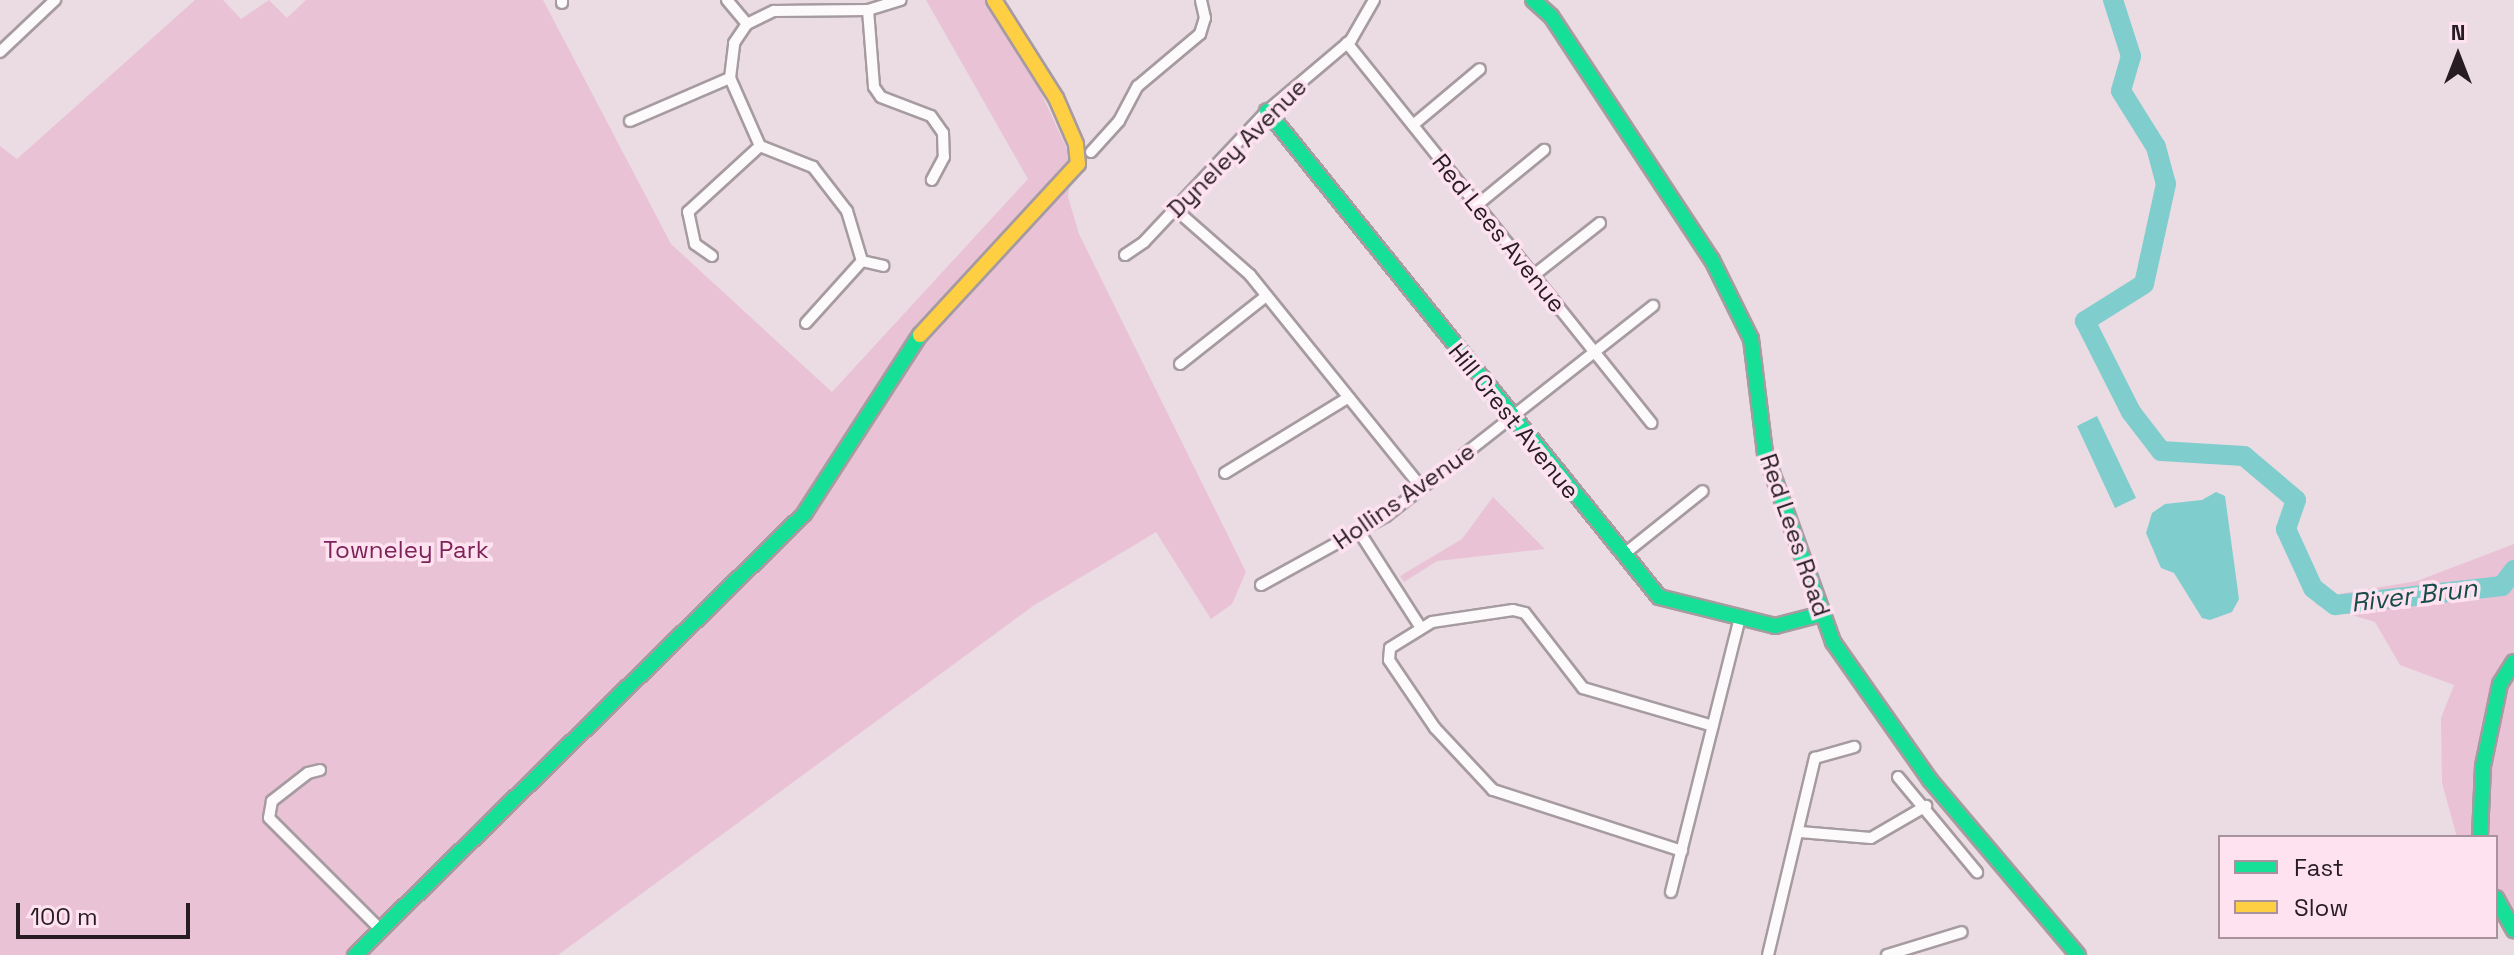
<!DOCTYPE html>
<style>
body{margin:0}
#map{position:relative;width:2514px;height:955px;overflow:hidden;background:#ebdbe3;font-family:"Space Grotesk",sans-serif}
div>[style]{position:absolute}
.green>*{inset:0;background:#e9c2d6}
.water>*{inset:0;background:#7fcecd}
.river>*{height:20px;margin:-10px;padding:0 10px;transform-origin:10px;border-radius:10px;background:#7fcecd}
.roads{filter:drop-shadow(2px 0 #a69ba0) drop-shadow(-2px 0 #a69ba0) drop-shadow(0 2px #a69ba0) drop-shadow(0 -2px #a69ba0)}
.street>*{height:10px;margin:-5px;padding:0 5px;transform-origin:5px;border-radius:5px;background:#fcfafb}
.fast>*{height:14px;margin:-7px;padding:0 7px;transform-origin:7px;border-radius:7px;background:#16e098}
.slow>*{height:14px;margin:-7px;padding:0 7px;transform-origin:7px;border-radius:7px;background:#ffcf43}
span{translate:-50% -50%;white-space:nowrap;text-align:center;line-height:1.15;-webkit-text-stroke:7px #ffe2f0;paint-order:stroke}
.street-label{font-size:24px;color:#261c21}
.park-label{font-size:24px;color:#7d235a}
.water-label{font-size:26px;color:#164b49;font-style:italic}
.legend{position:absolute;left:2218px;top:835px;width:280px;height:104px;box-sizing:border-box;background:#ffe2f0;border:2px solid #a8939d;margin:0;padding:10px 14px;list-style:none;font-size:24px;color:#261c21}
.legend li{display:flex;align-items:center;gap:16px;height:40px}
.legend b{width:40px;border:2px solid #a8939d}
.north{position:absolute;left:2418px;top:16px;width:80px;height:80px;-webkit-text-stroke:6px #ffe2f0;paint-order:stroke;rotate:0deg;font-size:22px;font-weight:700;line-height:32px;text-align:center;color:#261c21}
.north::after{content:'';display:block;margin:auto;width:28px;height:36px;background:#261c21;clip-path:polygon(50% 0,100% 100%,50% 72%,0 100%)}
.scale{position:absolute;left:16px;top:903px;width:174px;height:36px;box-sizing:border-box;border:4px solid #261c21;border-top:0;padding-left:10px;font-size:24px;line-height:28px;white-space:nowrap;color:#261c21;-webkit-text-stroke:6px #ffe2f0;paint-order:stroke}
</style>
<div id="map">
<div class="green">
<i style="clip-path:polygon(195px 0,223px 0,241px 19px,269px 0,287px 18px,306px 0,543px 0,671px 244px,832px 392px,1028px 179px,926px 0,988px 0,1025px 58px,1072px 160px,1068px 197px,1079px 234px,1246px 572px,1232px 604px,1211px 619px,1156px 532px,1033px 606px,558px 955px,0 955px,0 146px,17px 159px)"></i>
<i style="clip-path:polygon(1493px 497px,1545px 549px,1437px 561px,1404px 582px,1400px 576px,1462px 539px)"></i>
<i style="clip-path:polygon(2514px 544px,2514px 920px,2496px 915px,2496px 837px,2457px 837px,2442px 783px,2441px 718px,2454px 685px,2400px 665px,2375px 622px,2315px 604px,2333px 595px,2417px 581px)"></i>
</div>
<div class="water">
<i style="clip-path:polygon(2097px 416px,2136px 498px,2115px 508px,2077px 426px)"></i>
<i style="clip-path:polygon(2216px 492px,2225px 496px,2239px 599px,2232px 612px,2210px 620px,2202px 618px,2174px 573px,2161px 568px,2146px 533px,2152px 513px,2165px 504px,2202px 500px)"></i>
</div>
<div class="river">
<i style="left:2113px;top:0;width:59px;rotate:72.2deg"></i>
<i style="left:2131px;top:56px;width:36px;rotate:106deg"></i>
<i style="left:2121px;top:91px;width:66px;rotate:58deg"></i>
<i style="left:2156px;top:147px;width:38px;rotate:75deg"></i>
<i style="left:2166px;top:184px;width:102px;rotate:102.4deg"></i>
<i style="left:2144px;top:284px;width:70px;rotate:147.9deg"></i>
<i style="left:2085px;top:321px;width:102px;rotate:63.2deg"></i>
<i style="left:2131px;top:412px;width:49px;rotate:52.4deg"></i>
<i style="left:2161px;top:451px;width:83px;rotate:3.4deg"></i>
<i style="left:2244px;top:456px;width:68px;rotate:40.2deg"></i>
<i style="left:2296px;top:500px;width:31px;rotate:109deg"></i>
<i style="left:2286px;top:529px;width:65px;rotate:65.4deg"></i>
<i style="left:2313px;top:588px;width:28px;rotate:38deg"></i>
<i style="left:2335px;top:605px;width:168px;rotate:-6.5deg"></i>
<i style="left:2502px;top:586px;width:20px;rotate:-53deg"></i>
</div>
<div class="roads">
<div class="street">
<i style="left:562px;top:0;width:3px;rotate:90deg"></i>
<i style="left:727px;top:0;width:31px;rotate:50deg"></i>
<i style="left:868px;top:10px;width:77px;rotate:85.5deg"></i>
<i style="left:874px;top:87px;width:12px;rotate:55deg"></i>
<i style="left:881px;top:97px;width:53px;rotate:20.8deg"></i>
<i style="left:931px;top:116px;width:21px;rotate:55deg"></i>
<i style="left:943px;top:133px;width:24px;rotate:88deg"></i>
<i style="left:944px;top:157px;width:26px;rotate:118deg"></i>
<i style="left:1347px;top:43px;width:487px;rotate:51.3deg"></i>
<i style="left:0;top:52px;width:76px;rotate:-43.4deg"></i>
<i style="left:630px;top:121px;width:109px;rotate:-23.3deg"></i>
<i style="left:1413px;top:125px;width:87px;rotate:-39.9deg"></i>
<i style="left:1091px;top:152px;width:42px;rotate:-47.9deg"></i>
<i style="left:1119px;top:121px;width:40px;rotate:-62deg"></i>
<i style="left:1138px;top:86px;width:81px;rotate:-40deg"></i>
<i style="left:1200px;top:34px;width:17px;rotate:-73deg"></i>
<i style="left:1205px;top:18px;width:18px;rotate:-103deg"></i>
<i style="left:1477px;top:205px;width:87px;rotate:-39.4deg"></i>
<i style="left:1175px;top:209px;width:100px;rotate:41.3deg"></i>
<i style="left:1250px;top:275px;width:274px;rotate:51.1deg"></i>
<i style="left:1125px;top:255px;width:23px;rotate:-34deg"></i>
<i style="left:1144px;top:242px;width:180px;rotate:-46.8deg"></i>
<i style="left:1267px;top:111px;width:110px;rotate:-40.2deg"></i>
<i style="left:1351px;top:40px;width:46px;rotate:-60.1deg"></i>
<i style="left:712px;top:256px;width:21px;rotate:-145deg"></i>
<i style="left:695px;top:244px;width:33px;rotate:-102deg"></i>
<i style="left:688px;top:212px;width:98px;rotate:-42.5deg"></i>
<i style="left:862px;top:261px;width:52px;rotate:-106.7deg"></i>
<i style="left:847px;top:211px;width:56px;rotate:-127.7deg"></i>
<i style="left:813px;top:167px;width:57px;rotate:-158.4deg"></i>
<i style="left:760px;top:146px;width:74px;rotate:-113.8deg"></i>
<i style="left:730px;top:78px;width:35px;rotate:-83deg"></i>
<i style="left:734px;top:43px;width:23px;rotate:-56deg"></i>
<i style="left:747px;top:24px;width:30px;rotate:-26deg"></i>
<i style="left:774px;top:11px;width:94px;rotate:-0.6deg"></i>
<i style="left:868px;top:10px;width:34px;rotate:-17deg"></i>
<i style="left:862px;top:261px;width:22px;rotate:13deg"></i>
<i style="left:1534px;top:275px;width:84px;rotate:-38.2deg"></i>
<i style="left:806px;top:323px;width:84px;rotate:-47.9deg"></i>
<i style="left:1180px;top:364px;width:110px;rotate:-38.3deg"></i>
<i style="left:1225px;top:473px;width:145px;rotate:-31.5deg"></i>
<i style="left:1360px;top:533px;width:113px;rotate:57.3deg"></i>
<i style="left:1623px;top:555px;width:102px;rotate:-38.7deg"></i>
<i style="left:1261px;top:585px;width:143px;rotate:-28.9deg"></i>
<i style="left:1386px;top:516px;width:340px;rotate:-38.2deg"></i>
<i style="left:320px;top:770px;width:12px;rotate:166deg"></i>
<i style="left:308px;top:773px;width:46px;rotate:142.1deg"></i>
<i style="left:272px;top:801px;width:17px;rotate:100deg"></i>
<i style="left:269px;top:818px;width:158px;rotate:45deg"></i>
<i style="left:1898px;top:777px;width:124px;rotate:50.3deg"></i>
<i style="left:1800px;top:832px;width:71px;rotate:4.8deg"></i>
<i style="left:1871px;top:838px;width:64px;rotate:-30.2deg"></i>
<i style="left:1682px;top:851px;width:199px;rotate:-162.1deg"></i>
<i style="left:1493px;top:790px;width:85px;rotate:-133.1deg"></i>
<i style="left:1435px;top:728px;width:82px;rotate:-124.1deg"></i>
<i style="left:1389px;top:660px;width:12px;rotate:-85deg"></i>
<i style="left:1390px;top:648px;width:49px;rotate:-31.8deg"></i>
<i style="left:1432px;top:622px;width:82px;rotate:-8.4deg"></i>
<i style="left:1513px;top:610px;width:12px;rotate:14deg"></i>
<i style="left:1525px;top:613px;width:95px;rotate:52.3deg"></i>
<i style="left:1583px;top:688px;width:135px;rotate:16.3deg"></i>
<i style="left:1671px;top:892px;width:283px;rotate:-75.9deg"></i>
<i style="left:1768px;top:955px;width:203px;rotate:-76.6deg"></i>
<i style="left:1815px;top:758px;width:41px;rotate:-15.8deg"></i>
<i style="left:1887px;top:955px;width:78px;rotate:-17deg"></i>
</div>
<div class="fast">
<i style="left:1533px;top:0;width:24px;rotate:42deg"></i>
<i style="left:1551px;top:16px;width:292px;rotate:56.6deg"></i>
<i style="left:1712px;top:260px;width:88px;rotate:63.7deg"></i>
<i style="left:1751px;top:339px;width:115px;rotate:83deg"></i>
<i style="left:1765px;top:453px;width:201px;rotate:70.2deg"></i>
<i style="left:1833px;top:642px;width:169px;rotate:54.9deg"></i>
<i style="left:1930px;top:780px;width:229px;rotate:49.8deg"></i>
<i style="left:1267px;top:111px;width:624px;rotate:51.11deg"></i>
<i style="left:1659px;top:597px;width:120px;rotate:14deg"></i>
<i style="left:1775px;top:626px;width:48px;rotate:-14.6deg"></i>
<i style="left:2480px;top:837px;width:71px;rotate:-87.6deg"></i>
<i style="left:2483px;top:766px;width:84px;rotate:-78.3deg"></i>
<i style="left:2500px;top:684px;width:26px;rotate:-58deg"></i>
<i style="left:2496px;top:898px;width:37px;rotate:61deg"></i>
<i style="left:355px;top:955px;width:629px;rotate:-44.48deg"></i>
<i style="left:804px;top:514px;width:213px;rotate:-57.1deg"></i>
</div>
<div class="slow">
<i style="left:920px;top:335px;width:233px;rotate:-47.3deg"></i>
<i style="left:1078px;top:164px;width:20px;rotate:-96deg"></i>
<i style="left:1076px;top:144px;width:50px;rotate:-113.5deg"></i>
<i style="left:1056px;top:98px;width:116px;rotate:-122.3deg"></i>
</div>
</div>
<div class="street-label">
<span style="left:1237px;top:148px;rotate:-45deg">Dyneley Avenue</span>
<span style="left:1499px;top:233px;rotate:51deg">Red Lees Avenue</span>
<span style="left:1514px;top:421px;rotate:51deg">Hill Crest Avenue</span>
<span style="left:1404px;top:496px;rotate:-35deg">Hollins Avenue</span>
<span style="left:1795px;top:535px;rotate:71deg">Red Lees Road</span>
</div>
<div class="park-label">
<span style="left:406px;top:550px">Towneley Park</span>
</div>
<div class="water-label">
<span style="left:2414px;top:596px;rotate:-7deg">River Brun</span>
</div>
<ul class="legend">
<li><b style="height:10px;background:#16e098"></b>Fast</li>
<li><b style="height:10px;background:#ffcf43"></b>Slow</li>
</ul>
<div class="north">N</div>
<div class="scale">100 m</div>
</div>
